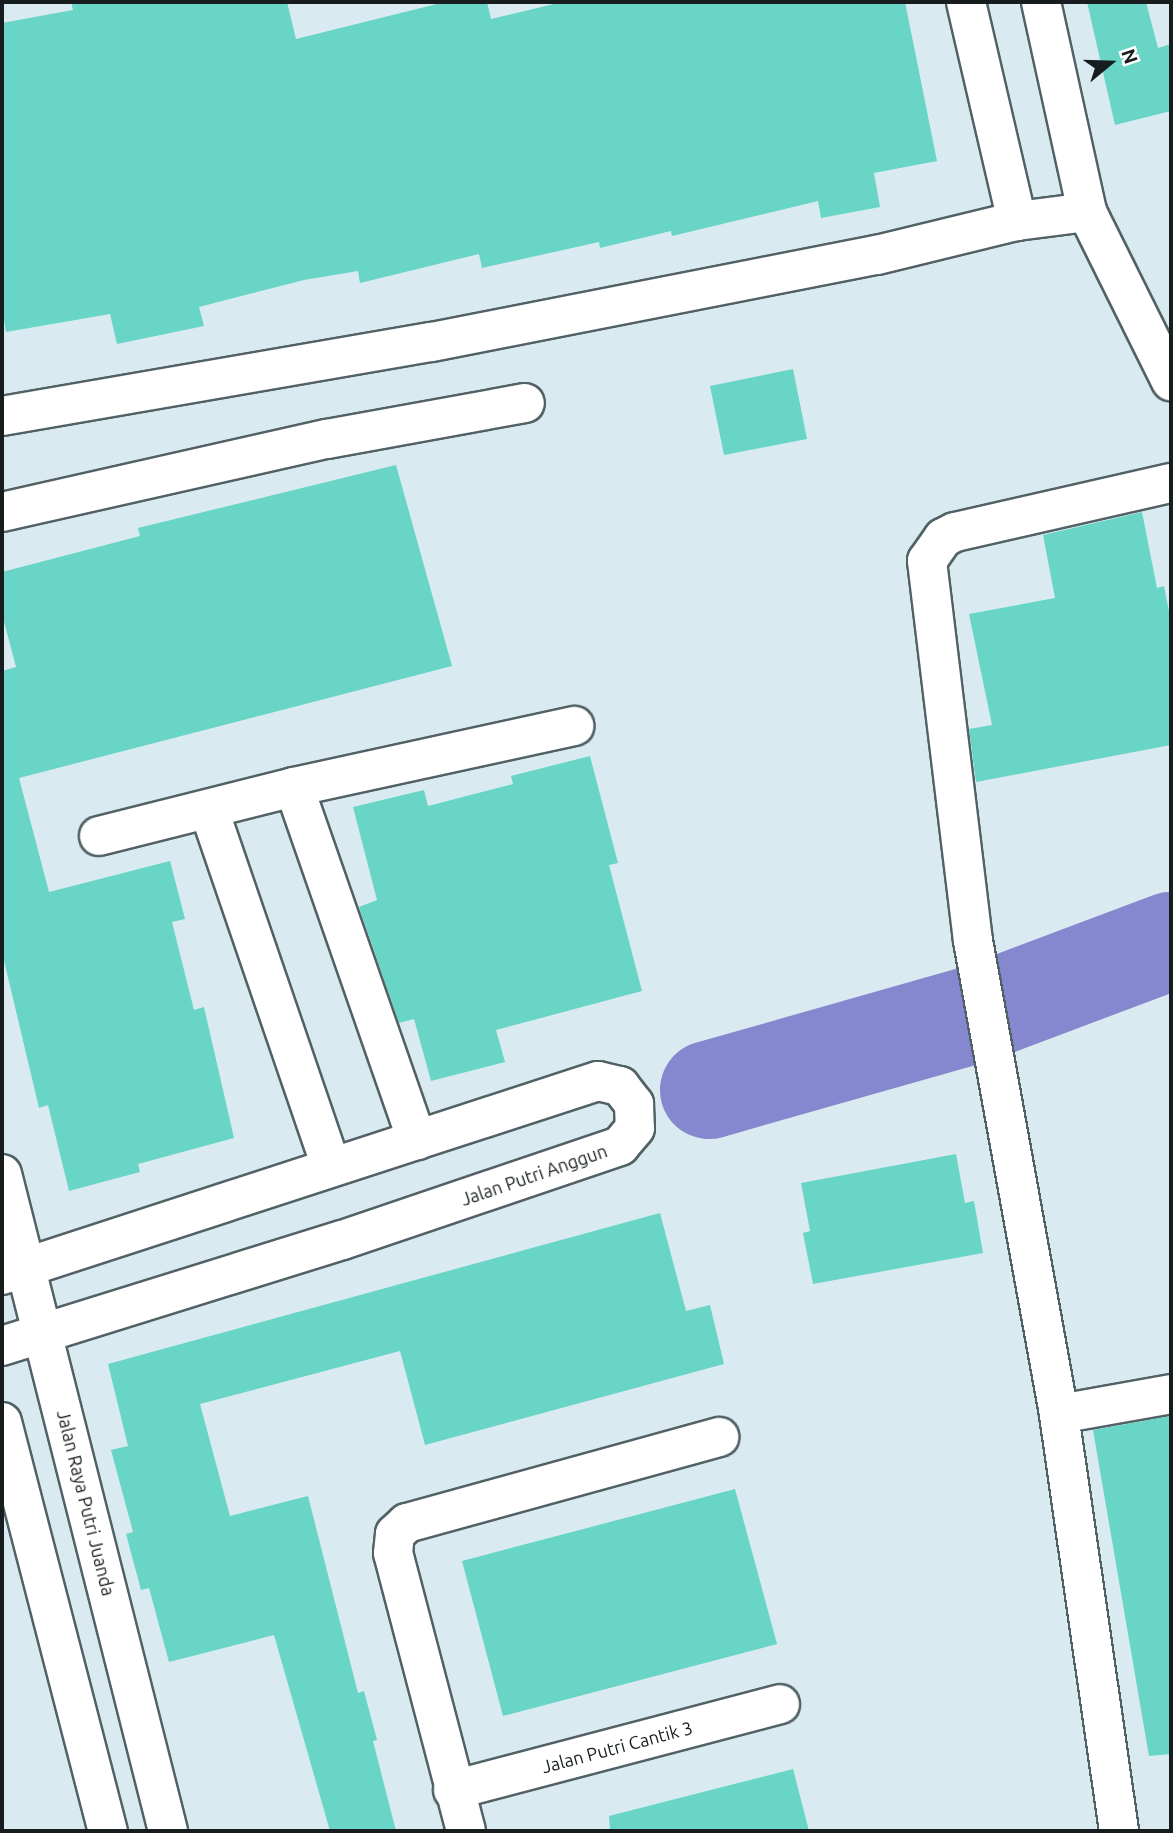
<!DOCTYPE html>
<style>
body{margin:0}
#map{position:relative;width:1173px;height:1833px;overflow:hidden;background:#d9ebf0;font-family:Ubuntu,sans-serif}
div>[style]{position:absolute}
.river>*{height:98px;margin:-49px;padding:0 49px;transform-origin:49px;border-radius:49px;background:#8588ce}
.building>*{inset:0;background:#68d5c6}
.roads{filter:drop-shadow(2px 0 #526166) drop-shadow(-2px 0 #526166) drop-shadow(0 2px #526166) drop-shadow(0 -2px #526166)}
.minor>*{height:38px;margin:-19px;padding:0 19px;transform-origin:19px;border-radius:19px;background:#fff}
span{translate:-50% -50%;white-space:nowrap;text-align:center;line-height:1.15;-webkit-text-stroke:5px #fff;paint-order:stroke}
.street-label{font-size:18px;color:#171d1f}
.frame{position:absolute;inset:0;border:4px solid #171d1f;pointer-events:none}
.north{position:absolute;left:1075px;top:28px;width:70px;height:70px;-webkit-text-stroke:5px #fff;paint-order:stroke;rotate:71deg;font-size:19px;font-weight:700;line-height:28px;text-align:center;color:#171d1f}
.north::after{content:'';display:block;margin:auto;width:24px;height:32px;background:#171d1f;clip-path:polygon(50% 0,100% 100%,50% 72%,0 100%)}
</style>
<div id="map">
<div class="river">
<i style="left:709px;top:1090px;width:281px;rotate:-15.9deg"></i>
<i style="left:979px;top:1013px;width:205px;rotate:-20.6deg"></i>
</div>
<div class="building">
<i style="clip-path:polygon(71px 2px,287px 2px,296px 39px,445px 2px,487px 2px,491px 19px,562px 2px,905px 2px,937px 161px,874px 173px,880px 207px,821px 218px,818px 201px,672px 236px,671px 231px,600px 248px,599px 242px,482px 268px,479px 254px,360px 283px,358px 271px,304px 280px,199px 307px,204px 326px,117px 344px,110px 314px,6px 332px,2px 307px,2px 23px,73px 10px)"></i>
<i style="clip-path:polygon(1087px 2px,1146px 2px,1158px 48px,1171px 44px,1171px 111px,1115px 125px)"></i>
<i style="clip-path:polygon(793px 369px,807px 439px,724px 455px,710px 386px)"></i>
<i style="clip-path:polygon(396px 465px,452px 666px,19px 778px,49px 892px,170px 861px,185px 919px,172px 922px,194px 1010px,204px 1007px,234px 1138px,138px 1164px,140px 1172px,69px 1191px,48px 1105px,39px 1108px,2px 952px,2px 671px,16px 667px,2px 614px,2px 572px,140px 536px,138px 528px)"></i>
<i style="clip-path:polygon(1142px 512px,1157px 588px,1164px 586px,1171px 621px,1171px 745px,976px 782px,969px 729px,992px 725px,969px 614px,1055px 598px,1043px 535px)"></i>
<i style="clip-path:polygon(590px 756px,618px 863px,609px 865px,642px 991px,496px 1030px,505px 1062px,431px 1081px,414px 1019px,399px 1023px,359px 907px,377px 900px,353px 807px,424px 790px,428px 806px,513px 784px,511px 776px)"></i>
<i style="clip-path:polygon(956px 1154px,965px 1203px,974px 1201px,983px 1253px,813px 1284px,803px 1233px,810px 1231px,801px 1183px)"></i>
<i style="clip-path:polygon(660px 1213px,686px 1311px,710px 1305px,724px 1364px,425px 1445px,400px 1351px,200px 1404px,230px 1516px,308px 1496px,358px 1693px,364px 1691px,377px 1740px,373px 1741px,396px 1831px,330px 1831px,274px 1635px,169px 1662px,149px 1588px,141px 1590px,126px 1534px,133px 1532px,111px 1450px,128px 1446px,108px 1364px)"></i>
<i style="clip-path:polygon(1171px 1416px,1171px 1754px,1149px 1756px,1093px 1430px)"></i>
<i style="clip-path:polygon(735px 1489px,777px 1644px,503px 1716px,462px 1561px)"></i>
<i style="clip-path:polygon(793px 1769px,809px 1831px,610px 1831px,609px 1816px)"></i>
</div>
<div class="roads">
<div class="minor">
<i style="left:966px;top:2px;width:225px;rotate:76.9deg"></i>
<i style="left:1041px;top:2px;width:215px;rotate:77.6deg"></i>
<i style="left:1087px;top:212px;width:189px;rotate:63.6deg"></i>
<i style="left:2px;top:416px;width:436px;rotate:-9.8deg"></i>
<i style="left:432px;top:342px;width:453px;rotate:-11.1deg"></i>
<i style="left:877px;top:255px;width:144px;rotate:-13.7deg"></i>
<i style="left:1017px;top:221px;width:71px;rotate:-7.3deg"></i>
<i style="left:2px;top:512px;width:333px;rotate:-12.7deg"></i>
<i style="left:327px;top:439px;width:201px;rotate:-10.3deg"></i>
<i style="left:294px;top:787px;width:374px;rotate:70.8deg"></i>
<i style="left:209px;top:810px;width:377px;rotate:71.1deg"></i>
<i style="left:99px;top:836px;width:201px;rotate:-14.1deg"></i>
<i style="left:294px;top:787px;width:287px;rotate:-12.3deg"></i>
<i style="left:2px;top:1174px;width:678px;rotate:75.82deg"></i>
<i style="left:2px;top:1275px;width:627px;rotate:-18.03deg"></i>
<i style="left:598px;top:1081px;width:23px;rotate:13deg"></i>
<i style="left:620px;top:1086px;width:23px;rotate:52deg"></i>
<i style="left:634px;top:1104px;width:24px;rotate:88deg"></i>
<i style="left:635px;top:1128px;width:23px;rotate:130deg"></i>
<i style="left:620px;top:1146px;width:293px;rotate:161.3deg"></i>
<i style="left:342px;top:1240px;width:356px;rotate:162.7deg"></i>
<i style="left:1059px;top:1414px;width:114px;rotate:-10.1deg"></i>
<i style="left:2px;top:1422px;width:423px;rotate:75.5deg"></i>
<i style="left:453px;top:1790px;width:338px;rotate:-14.7deg"></i>
<i style="left:466px;top:1831px;width:287px;rotate:-104.7deg"></i>
<i style="left:393px;top:1553px;width:19px;rotate:-84deg"></i>
<i style="left:395px;top:1534px;width:16px;rotate:-43deg"></i>
<i style="left:407px;top:1523px;width:324px;rotate:-15.4deg"></i>
<i style="left:1119px;top:1831px;width:421px;rotate:-98.2deg"></i>
<i style="left:1059px;top:1414px;width:481px;rotate:-100.3deg"></i>
<i style="left:973px;top:941px;width:383px;rotate:-96.9deg"></i>
<i style="left:927px;top:561px;width:28px;rotate:-55deg"></i>
<i style="left:943px;top:538px;width:13px;rotate:-27deg"></i>
<i style="left:955px;top:532px;width:221px;rotate:-12.8deg"></i>
</div>
</div>
<div class="street-label">
<span style="left:534px;top:1175px;rotate:-19deg">Jalan Putri Anggun</span>
<span style="left:86px;top:1503px;rotate:76deg">Jalan Raya Putri Juanda</span>
<span style="left:617px;top:1747px;rotate:-15deg">Jalan Putri Cantik 3</span>
</div>
<div class="frame"></div>
<div class="north">N</div>
</div>
